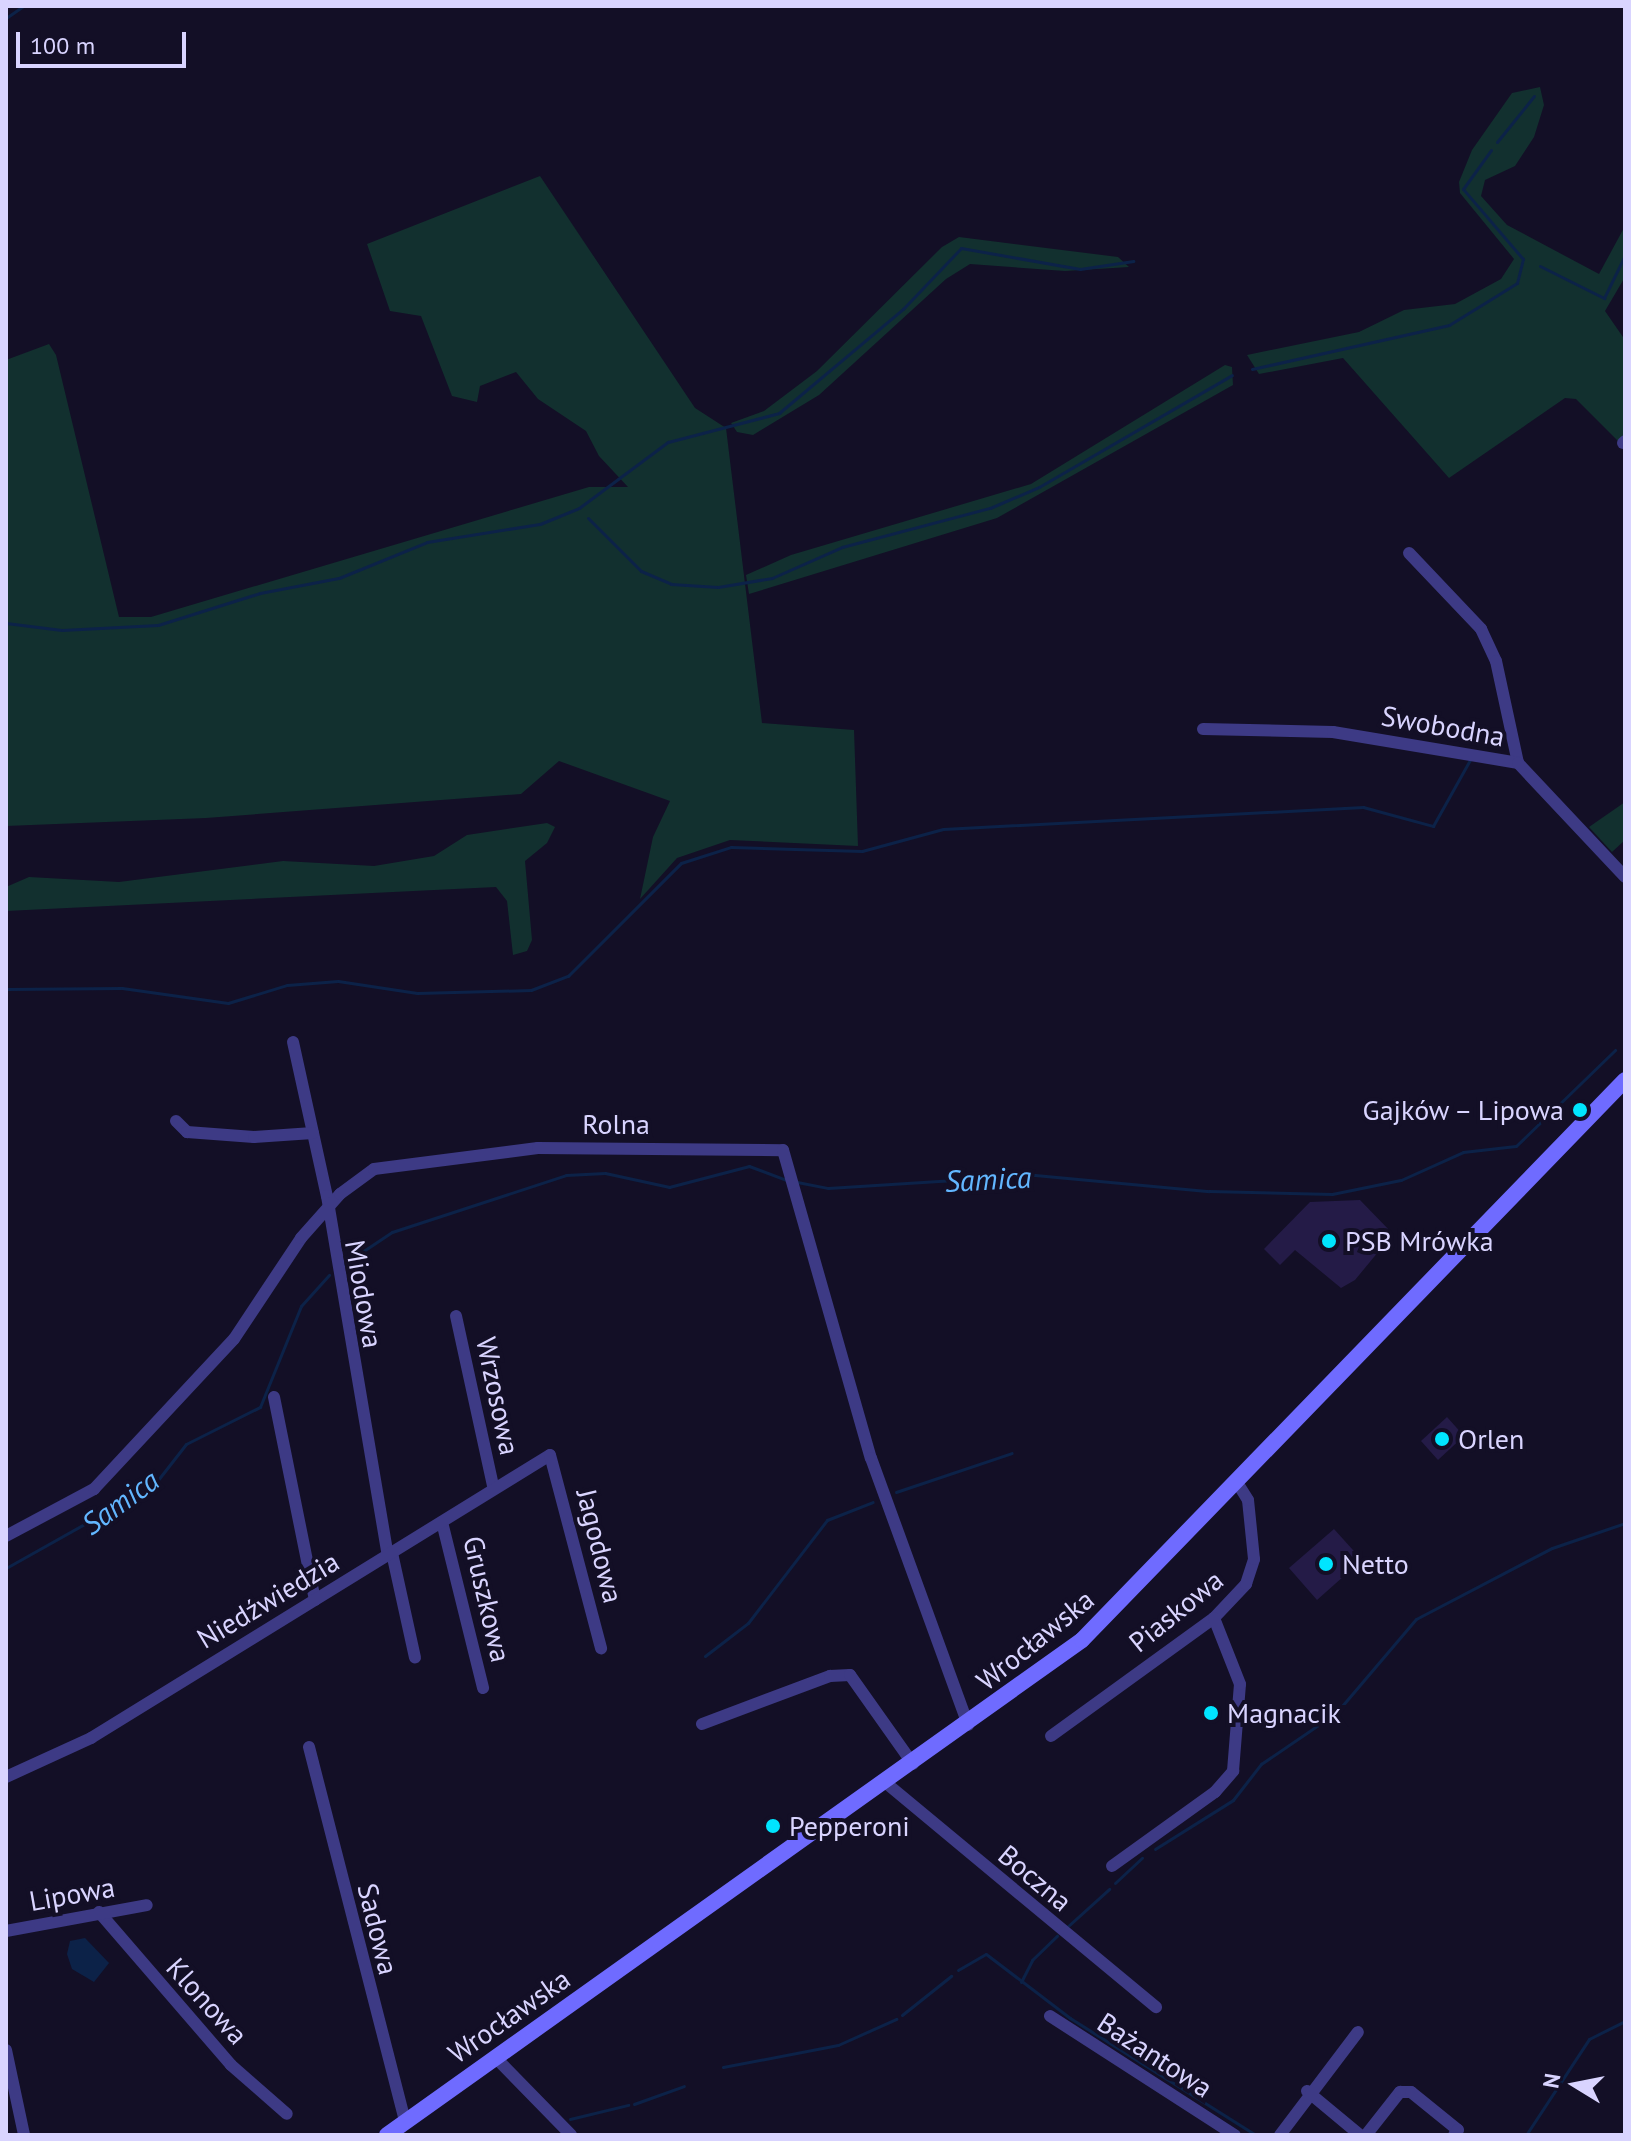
<!DOCTYPE html>
<meta charset="utf-8">
<style>
body{margin:0}
#map{position:relative;width:1631px;height:2141px;overflow:hidden;background:#130f26;font-family:"PT Sans",sans-serif}
div>[style]{position:absolute}
.green>*{inset:0;background:#12302f}
.water>*{inset:0;background:#0c2248}
.stream>*{height:3px;margin:-1.5px;padding:0 1.5px;transform-origin:1.5px;border-radius:1.5px;background:#0c2248}
.building>*{inset:0;background:#241b47}
.street>*{height:12px;margin:-6px;padding:0 6px;transform-origin:6px;border-radius:6px;background:#3d3a85}
.secondary>*{height:16px;margin:-8px;padding:0 8px;transform-origin:8px;border-radius:8px;background:#6f6bff}
.dots>*{width:22px;height:22px;translate:-50% -50%;box-sizing:border-box;border:4px solid #130f26;border-radius:50%}
span{translate:-50% -50%;white-space:nowrap;text-align:center;line-height:1.15;-webkit-text-stroke:8px #130f26;paint-order:stroke}
.street-label{font-size:28px;color:#d9d4ff}
.poi-label{font-size:28px;color:#d9d4ff}
.right{translate:-100% -50%;text-align:right}
.left{translate:0 -50%;text-align:left}
.water-label{font-size:30px;color:#62b6ff;font-style:italic}
.frame{position:absolute;inset:0;border:8px solid #d9d4ff;pointer-events:none}
.north{position:absolute;left:1535px;top:2045px;width:80px;height:80px;-webkit-text-stroke:6px #130f26;paint-order:stroke;rotate:280deg;font-size:22px;font-weight:700;line-height:32px;text-align:center;color:#d9d4ff}
.north::after{content:'';display:block;margin:auto;width:28px;height:36px;background:#d9d4ff;clip-path:polygon(50% 0,100% 100%,50% 72%,0 100%)}
.scale{position:absolute;left:16px;top:32px;width:170px;height:36px;box-sizing:border-box;border:4px solid #d9d4ff;border-top:0;padding-left:10px;font-size:24px;line-height:28px;white-space:nowrap;color:#d9d4ff;-webkit-text-stroke:6px #130f26;paint-order:stroke}
</style>
<div id="map">
<div class="green">
<i style="clip-path:polygon(1540px 87px,1544px 105px,1534px 137px,1515px 166px,1485px 180px,1481px 196px,1507px 225px,1599px 274px,1625px 226px,1625px 277px,1605px 311px,1625px 340px,1625px 448px,1576px 399px,1565px 398px,1449px 478px,1343px 358px,1259px 374px,1247px 355px,1359px 332px,1404px 310px,1455px 304px,1501px 279px,1514px 259px,1460px 193px,1459px 182px,1472px 150px,1512px 93px)"></i>
<i style="clip-path:polygon(540px 176px,695px 408px,726px 428px,762px 723px,854px 730px,858px 846px,730px 840px,677px 858px,640px 899px,653px 837px,670px 801px,559px 761px,521px 794px,206px 818px,6px 826px,6px 360px,49px 344px,56px 355px,119px 617px,151px 617px,589px 487px,628px 487px,599px 456px,586px 431px,538px 399px,516px 372px,480px 386px,477px 402px,452px 396px,421px 316px,390px 311px,367px 244px)"></i>
<i style="clip-path:polygon(959px 237px,1118px 257px,1129px 267px,1065px 271px,970px 264px,946px 279px,819px 395px,753px 435px,737px 432px,731px 423px,764px 411px,817px 371px,942px 247px)"></i>
<i style="clip-path:polygon(1225px 365px,1232px 367px,1233px 385px,997px 518px,749px 594px,746px 575px,791px 555px,1031px 484px)"></i>
<i style="clip-path:polygon(1625px 802px,1625px 840px,1612px 852px,1589px 827px)"></i>
<i style="clip-path:polygon(547px 823px,555px 827px,547px 843px,525px 861px,532px 940px,527px 951px,513px 955px,507px 901px,496px 887px,6px 911px,6px 887px,29px 877px,119px 882px,283px 861px,374px 866px,434px 856px,467px 835px)"></i>
</div>
<div class="water">
<i style="clip-path:polygon(85px 1938px,109px 1963px,94px 1982px,72px 1969px,67px 1954px,70px 1941px)"></i>
</div>
<div class="stream">
<i style="left:6px;top:18px;width:21px;rotate:-35deg"></i>
<i style="left:1497px;top:142px;width:59px;rotate:-51.2deg"></i>
<i style="left:1540px;top:266px;width:72px;rotate:26.6deg"></i>
<i style="left:1604px;top:298px;width:48px;rotate:-64deg"></i>
<i style="left:1252px;top:369px;width:202px;rotate:-12.6deg"></i>
<i style="left:1449px;top:325px;width:80px;rotate:-31.7deg"></i>
<i style="left:1517px;top:283px;width:25px;rotate:-76deg"></i>
<i style="left:1523px;top:259px;width:92px;rotate:-130.6deg"></i>
<i style="left:1463px;top:189px;width:48px;rotate:-54.3deg"></i>
<i style="left:588px;top:518px;width:75px;rotate:45deg"></i>
<i style="left:641px;top:571px;width:33px;rotate:23deg"></i>
<i style="left:671px;top:584px;width:47px;rotate:3.7deg"></i>
<i style="left:718px;top:587px;width:55px;rotate:-9.5deg"></i>
<i style="left:772px;top:578px;width:77px;rotate:-23.9deg"></i>
<i style="left:842px;top:547px;width:153px;rotate:-14.8deg"></i>
<i style="left:990px;top:508px;width:53px;rotate:-23.2deg"></i>
<i style="left:1039px;top:487px;width:223px;rotate:-30.1deg"></i>
<i style="left:6px;top:623px;width:56px;rotate:7.1deg"></i>
<i style="left:62px;top:630px;width:96px;rotate:-3deg"></i>
<i style="left:158px;top:625px;width:107px;rotate:-17.4deg"></i>
<i style="left:260px;top:593px;width:80px;rotate:-10.8deg"></i>
<i style="left:339px;top:578px;width:95px;rotate:-22.2deg"></i>
<i style="left:427px;top:542px;width:114px;rotate:-9.1deg"></i>
<i style="left:540px;top:524px;width:42px;rotate:-22.3deg"></i>
<i style="left:579px;top:508px;width:111px;rotate:-36.6deg"></i>
<i style="left:668px;top:442px;width:115px;rotate:-14.6deg"></i>
<i style="left:779px;top:413px;width:162px;rotate:-40deg"></i>
<i style="left:903px;top:309px;width:84px;rotate:-46.4deg"></i>
<i style="left:961px;top:248px;width:121px;rotate:10deg"></i>
<i style="left:1080px;top:269px;width:54px;rotate:-8.6deg"></i>
<i style="left:6px;top:989px;width:116px;rotate:-0.5deg"></i>
<i style="left:122px;top:988px;width:107px;rotate:8.1deg"></i>
<i style="left:228px;top:1003px;width:62px;rotate:-17deg"></i>
<i style="left:287px;top:985px;width:51px;rotate:-4.5deg"></i>
<i style="left:338px;top:981px;width:80px;rotate:8.6deg"></i>
<i style="left:417px;top:993px;width:114px;rotate:-1.5deg"></i>
<i style="left:531px;top:990px;width:40px;rotate:-21deg"></i>
<i style="left:568px;top:976px;width:160px;rotate:-45deg"></i>
<i style="left:681px;top:863px;width:52px;rotate:-17.7deg"></i>
<i style="left:731px;top:847px;width:131px;rotate:1.7deg"></i>
<i style="left:862px;top:851px;width:84px;rotate:-15.2deg"></i>
<i style="left:943px;top:829px;width:421px;rotate:-3deg"></i>
<i style="left:1363px;top:807px;width:73px;rotate:15.2deg"></i>
<i style="left:1433px;top:826px;width:78px;rotate:-60.8deg"></i>
<i style="left:797px;top:1182px;width:32px;rotate:11deg"></i>
<i style="left:828px;top:1188px;width:207px;rotate:-3.6deg"></i>
<i style="left:1035px;top:1175px;width:175px;rotate:5.3deg"></i>
<i style="left:1209px;top:1191px;width:123px;rotate:1.4deg"></i>
<i style="left:1332px;top:1194px;width:70px;rotate:-11.5deg"></i>
<i style="left:1401px;top:1180px;width:68px;rotate:-24.3deg"></i>
<i style="left:1463px;top:1152px;width:53px;rotate:-6.5deg"></i>
<i style="left:1516px;top:1146px;width:138px;rotate:-44.1deg"></i>
<i style="left:344px;top:1264px;width:58px;rotate:-33.7deg"></i>
<i style="left:392px;top:1232px;width:183px;rotate:-18.1deg"></i>
<i style="left:566px;top:1175px;width:39px;rotate:-3deg"></i>
<i style="left:605px;top:1173px;width:66px;rotate:12.3deg"></i>
<i style="left:669px;top:1187px;width:83px;rotate:-14.7deg"></i>
<i style="left:749px;top:1166px;width:43px;rotate:20.6deg"></i>
<i style="left:896px;top:1492px;width:122px;rotate:-18.6deg"></i>
<i style="left:6px;top:1568px;width:170px;rotate:-29.3deg"></i>
<i style="left:154px;top:1485px;width:52px;rotate:-52deg"></i>
<i style="left:186px;top:1444px;width:83px;rotate:-26.6deg"></i>
<i style="left:260px;top:1407px;width:109px;rotate:-67.9deg"></i>
<i style="left:301px;top:1306px;width:42px;rotate:-47.9deg"></i>
<i style="left:705px;top:1656px;width:54px;rotate:-37.5deg"></i>
<i style="left:748px;top:1623px;width:130px;rotate:-52.5deg"></i>
<i style="left:827px;top:1520px;width:49px;rotate:-21.4deg"></i>
<i style="left:1155px;top:1849px;width:92px;rotate:-32.1deg"></i>
<i style="left:1233px;top:1800px;width:46px;rotate:-52.1deg"></i>
<i style="left:1261px;top:1764px;width:91px;rotate:-34.2deg"></i>
<i style="left:1336px;top:1713px;width:123px;rotate:-49.6deg"></i>
<i style="left:1416px;top:1619px;width:153px;rotate:-27.6deg"></i>
<i style="left:1552px;top:1548px;width:77px;rotate:-18.9deg"></i>
<i style="left:1115px;top:1883px;width:37px;rotate:-43deg"></i>
<i style="left:1067px;top:1927px;width:57px;rotate:-42.1deg"></i>
<i style="left:958px;top:1970px;width:32px;rotate:-30deg"></i>
<i style="left:986px;top:1954px;width:106px;rotate:37.3deg"></i>
<i style="left:1070px;top:2018px;width:220px;rotate:32.2deg"></i>
<i style="left:1021px;top:1982px;width:25px;rotate:-63deg"></i>
<i style="left:1032px;top:1960px;width:35px;rotate:-44deg"></i>
<i style="left:902px;top:2015px;width:63px;rotate:-38.5deg"></i>
<i style="left:723px;top:2067px;width:117px;rotate:-10.8deg"></i>
<i style="left:838px;top:2045px;width:64px;rotate:-24.1deg"></i>
<i style="left:634px;top:2104px;width:53px;rotate:-19.8deg"></i>
<i style="left:570px;top:2119px;width:60px;rotate:-13.6deg"></i>
<i style="left:1526px;top:2135px;width:115px;rotate:-56.7deg"></i>
<i style="left:1589px;top:2039px;width:40px;rotate:-26.6deg"></i>
</div>
<div class="building">
<i style="clip-path:polygon(1360px 1200px,1393px 1234px,1355px 1280px,1341px 1288px,1295px 1250px,1280px 1265px,1264px 1249px,1310px 1202px)"></i>
<i style="clip-path:polygon(1447px 1417px,1464px 1436px,1438px 1460px,1421px 1441px)"></i>
<i style="clip-path:polygon(1334px 1529px,1362px 1560px,1317px 1600px,1289px 1568px)"></i>
</div>
<div class="street">
<i style="left:1623px;top:443px;width:3px;rotate:-45deg"></i>
<i style="left:1409px;top:553px;width:105px;rotate:46.5deg"></i>
<i style="left:1481px;top:629px;width:35px;rotate:65deg"></i>
<i style="left:1496px;top:661px;width:104px;rotate:77.8deg"></i>
<i style="left:1203px;top:729px;width:130px;rotate:1.3deg"></i>
<i style="left:1333px;top:732px;width:188px;rotate:9.5deg"></i>
<i style="left:1518px;top:763px;width:156px;rotate:46.8deg"></i>
<i style="left:293px;top:1042px;width:158px;rotate:77.6deg"></i>
<i style="left:327px;top:1196px;width:365px;rotate:80.4deg"></i>
<i style="left:176px;top:1121px;width:16px;rotate:45deg"></i>
<i style="left:187px;top:1132px;width:67px;rotate:4.3deg"></i>
<i style="left:254px;top:1137px;width:59px;rotate:-3.9deg"></i>
<i style="left:456px;top:1316px;width:174px;rotate:77.7deg"></i>
<i style="left:274px;top:1397px;width:207px;rotate:78.6deg"></i>
<i style="left:442px;top:1522px;width:171px;rotate:76.1deg"></i>
<i style="left:6px;top:1536px;width:100px;rotate:-28.1deg"></i>
<i style="left:94px;top:1489px;width:205px;rotate:-47deg"></i>
<i style="left:234px;top:1339px;width:121px;rotate:-56.4deg"></i>
<i style="left:301px;top:1238px;width:59px;rotate:-48.4deg"></i>
<i style="left:340px;top:1194px;width:42px;rotate:-36.3deg"></i>
<i style="left:374px;top:1169px;width:165px;rotate:-7.3deg"></i>
<i style="left:538px;top:1148px;width:245px;rotate:0.5deg"></i>
<i style="left:783px;top:1150px;width:320px;rotate:74.1deg"></i>
<i style="left:871px;top:1458px;width:284px;rotate:70deg"></i>
<i style="left:392px;top:1553px;width:107px;rotate:77.6deg"></i>
<i style="left:702px;top:1724px;width:137px;rotate:-20.6deg"></i>
<i style="left:830px;top:1676px;width:20px;rotate:-3deg"></i>
<i style="left:850px;top:1675px;width:109px;rotate:54.7deg"></i>
<i style="left:1051px;top:1736px;width:201px;rotate:-35.9deg"></i>
<i style="left:1214px;top:1618px;width:47px;rotate:-46.7deg"></i>
<i style="left:1246px;top:1584px;width:26px;rotate:-72deg"></i>
<i style="left:1254px;top:1559px;width:59px;rotate:-95.8deg"></i>
<i style="left:1248px;top:1500px;width:19px;rotate:-122deg"></i>
<i style="left:309px;top:1747px;width:386px;rotate:75.6deg"></i>
<i style="left:6px;top:1777px;width:94px;rotate:-24.6deg"></i>
<i style="left:91px;top:1738px;width:539px;rotate:-31.66deg"></i>
<i style="left:550px;top:1455px;width:200px;rotate:75.2deg"></i>
<i style="left:886px;top:1783px;width:351px;rotate:39.7deg"></i>
<i style="left:1112px;top:1866px;width:127px;rotate:-35.7deg"></i>
<i style="left:1215px;top:1792px;width:28px;rotate:-49deg"></i>
<i style="left:1233px;top:1771px;width:87px;rotate:-85.4deg"></i>
<i style="left:1240px;top:1684px;width:71px;rotate:-111.5deg"></i>
<i style="left:99px;top:1912px;width:202px;rotate:49.2deg"></i>
<i style="left:231px;top:2065px;width:74px;rotate:41.2deg"></i>
<i style="left:6px;top:1931px;width:143px;rotate:-10.4deg"></i>
<i style="left:1050px;top:2016px;width:220px;rotate:32.8deg"></i>
<i style="left:6px;top:2050px;width:87px;rotate:78deg"></i>
<i style="left:495px;top:2057px;width:109px;rotate:45.7deg"></i>
<i style="left:1307px;top:2091px;width:69px;rotate:39.7deg"></i>
<i style="left:1280px;top:2135px;width:129px;rotate:-52.9deg"></i>
<i style="left:1366px;top:2135px;width:55px;rotate:-51.7deg"></i>
<i style="left:1400px;top:2092px;width:11px"></i>
<i style="left:1411px;top:2092px;width:60px;rotate:39deg"></i>
<i style="left:1458px;top:2130px;width:6px;rotate:129deg"></i>
</div>
<div class="secondary">
<i style="left:387px;top:2135px;width:853px;rotate:-35.46deg"></i>
<i style="left:1082px;top:1640px;width:780px;rotate:-45.88deg"></i>
</div>
<div class="dots">
<i style="left:1580px;top:1110px;background:#00e5ff"></i>
<i style="left:1329px;top:1241px;background:#00e5ff"></i>
<i style="left:1442px;top:1439px;background:#00e5ff"></i>
<i style="left:1326px;top:1564px;background:#00e5ff"></i>
<i style="left:1211px;top:1713px;background:#00e5ff"></i>
<i style="left:773px;top:1826px;background:#00e5ff"></i>
</div>
<div class="street-label">
<span style="left:1443px;top:726px;rotate:10deg">Swobodna</span>
<span style="left:616px;top:1124px">Rolna</span>
<span style="left:364px;top:1294px;rotate:80deg">Miodowa</span>
<span style="left:498px;top:1396px;rotate:78deg">Wrzosowa</span>
<span style="left:600px;top:1546px;rotate:76deg">Jagodowa</span>
<span style="left:487px;top:1599px;rotate:77deg">Gruszkowa</span>
<span style="left:268px;top:1600px;rotate:-31deg">Niedźwiedzia</span>
<span style="left:1176px;top:1611px;rotate:-39deg">Piaskowa</span>
<span style="left:1035px;top:1640px;rotate:-39deg">Wrocławska</span>
<span style="left:1035px;top:1878px;rotate:40deg">Boczna</span>
<span style="left:72px;top:1894px;rotate:-10deg">Lipowa</span>
<span style="left:378px;top:1929px;rotate:76deg">Sadowa</span>
<span style="left:207px;top:2001px;rotate:48deg">Klonowa</span>
<span style="left:509px;top:2016px;rotate:-35deg">Wrocławska</span>
<span style="left:1155px;top:2055px;rotate:33deg">Bażantowa</span>
</div>
<div class="poi-label">
<span class="right" style="left:1564px;top:1110px">Gajków – Lipowa</span>
<span class="left" style="left:1345px;top:1241px">PSB Mrówka</span>
<span class="left" style="left:1458px;top:1439px">Orlen</span>
<span class="left" style="left:1342px;top:1564px">Netto</span>
<span class="left" style="left:1227px;top:1713px">Magnacik</span>
<span class="left" style="left:789px;top:1826px">Pepperoni</span>
</div>
<div class="water-label">
<span style="left:988px;top:1179px;rotate:-3deg">Samica</span>
<span style="left:120px;top:1502px;rotate:-36deg">Samica</span>
</div>
<div class="frame"></div>
<div class="north">N</div>
<div class="scale">100 m</div>
</div>
